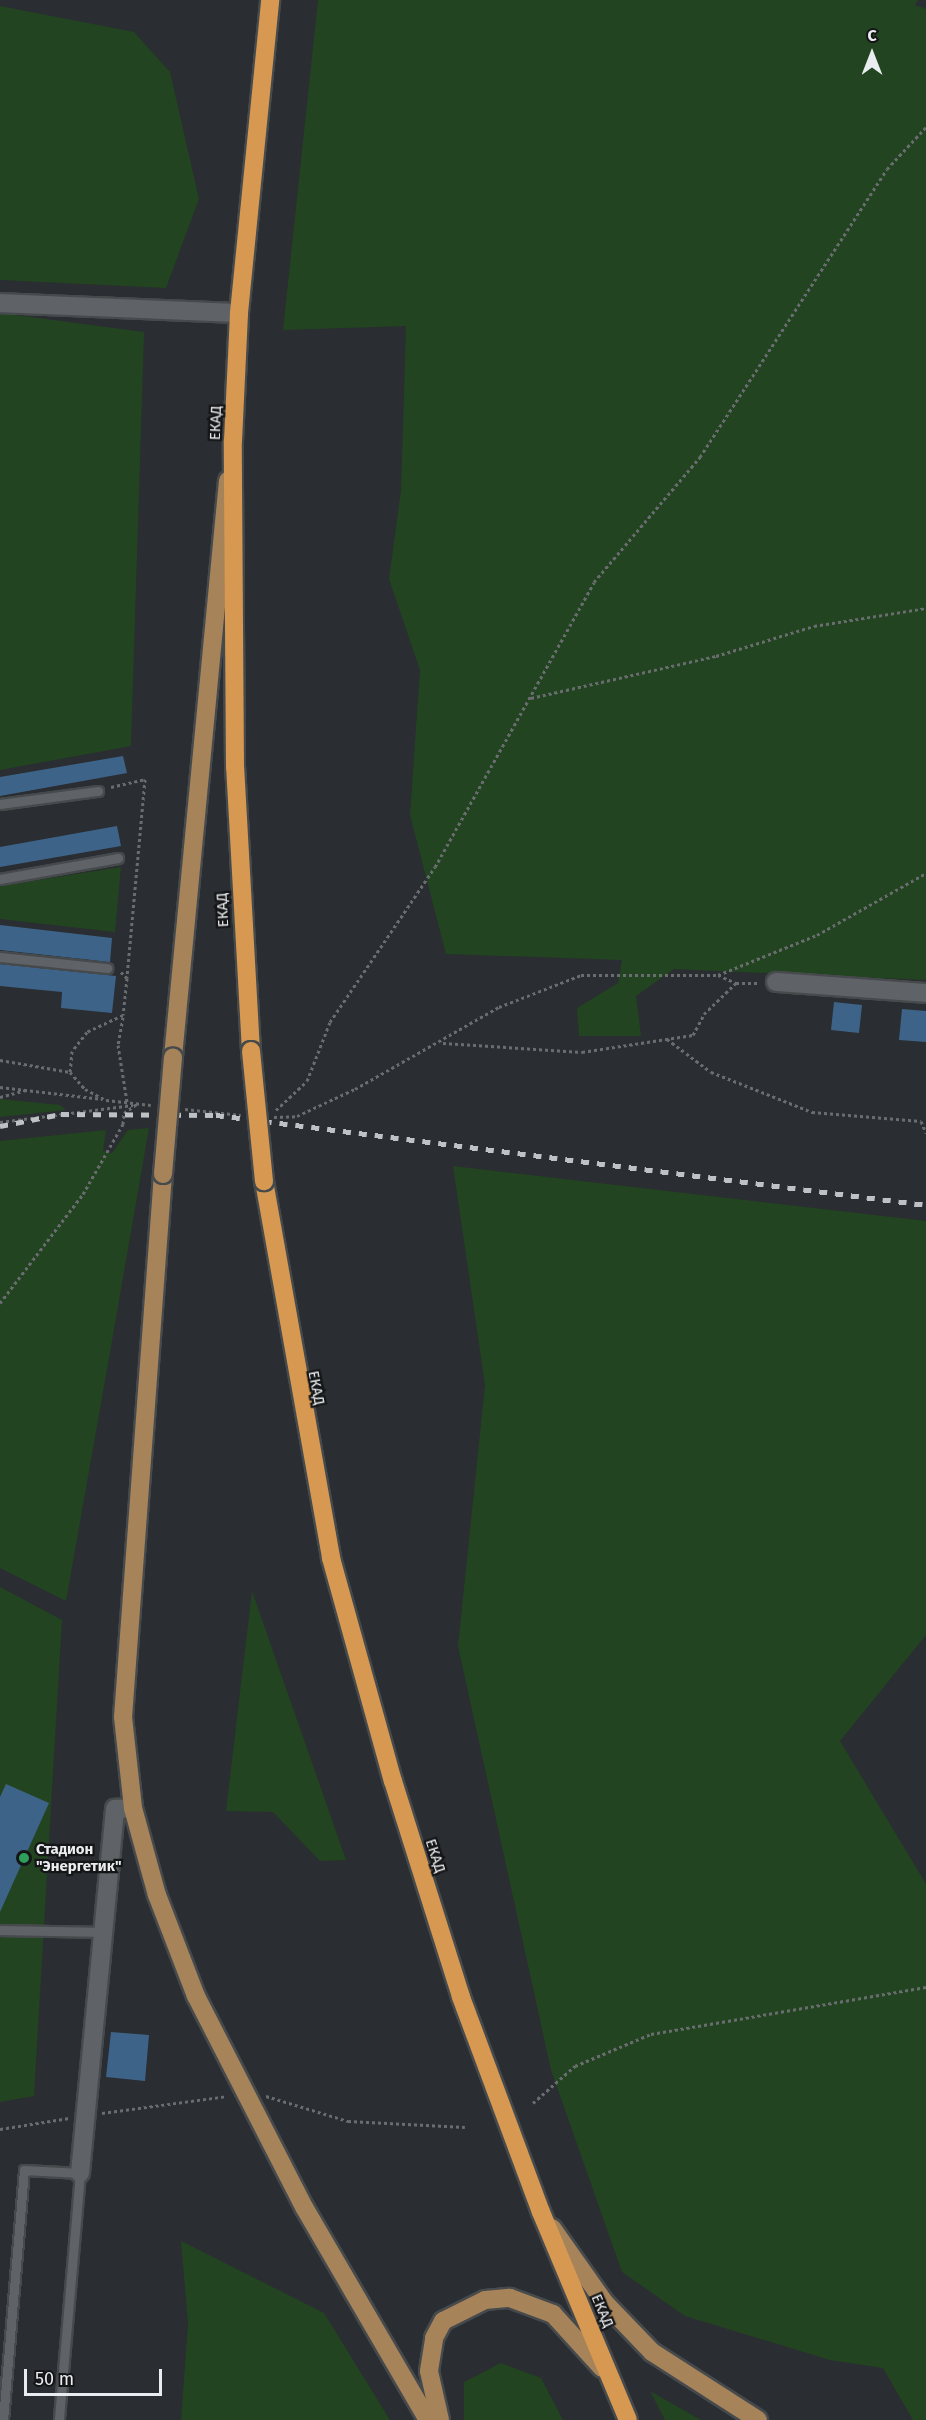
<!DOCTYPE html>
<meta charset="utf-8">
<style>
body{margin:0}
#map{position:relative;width:926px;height:2420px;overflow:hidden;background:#2a2d31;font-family:"Fira Sans",sans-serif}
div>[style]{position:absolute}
.green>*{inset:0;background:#234420}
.building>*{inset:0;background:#3d6488}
.path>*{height:3px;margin-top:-1.5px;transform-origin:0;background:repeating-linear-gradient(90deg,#6a6d70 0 3px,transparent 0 6px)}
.roads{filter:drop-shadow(2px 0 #464a4c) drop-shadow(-2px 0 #464a4c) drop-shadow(0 2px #464a4c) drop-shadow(0 -2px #464a4c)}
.lane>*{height:9px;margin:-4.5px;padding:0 4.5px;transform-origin:4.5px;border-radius:4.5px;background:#5f6367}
.street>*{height:18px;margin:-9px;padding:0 9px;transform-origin:9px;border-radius:9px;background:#5f6367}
.primary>*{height:18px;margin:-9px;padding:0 9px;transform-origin:9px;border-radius:9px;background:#a7835a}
.highway>*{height:18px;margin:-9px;padding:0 9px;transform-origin:9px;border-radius:9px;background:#d79951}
.rail>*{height:4.5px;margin-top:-2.25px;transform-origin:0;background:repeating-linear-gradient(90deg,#bfc2c5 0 8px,transparent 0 16px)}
.bridges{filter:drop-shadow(2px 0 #464a4c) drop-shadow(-2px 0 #464a4c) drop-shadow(0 2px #464a4c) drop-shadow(0 -2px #464a4c)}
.primary-bridge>*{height:18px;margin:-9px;padding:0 9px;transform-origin:9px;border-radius:9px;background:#a7835a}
.highway-bridge>*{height:18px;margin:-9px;padding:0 9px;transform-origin:9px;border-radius:9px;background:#d79951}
.dots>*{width:16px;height:16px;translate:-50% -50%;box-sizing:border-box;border:3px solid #141517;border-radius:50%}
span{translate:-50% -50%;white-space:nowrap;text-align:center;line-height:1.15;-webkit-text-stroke:4.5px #141517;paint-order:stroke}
.street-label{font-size:15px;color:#eaedef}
.poi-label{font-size:15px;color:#eaedef;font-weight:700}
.left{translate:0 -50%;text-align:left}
.north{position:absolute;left:842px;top:24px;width:60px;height:60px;-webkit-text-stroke:4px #141517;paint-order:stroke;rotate:0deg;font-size:16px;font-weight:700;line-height:24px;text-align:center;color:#eaedef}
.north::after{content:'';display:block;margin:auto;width:21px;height:27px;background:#eaedef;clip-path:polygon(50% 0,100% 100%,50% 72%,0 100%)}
.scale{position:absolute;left:24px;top:2369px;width:138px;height:27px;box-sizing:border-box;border:3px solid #eaedef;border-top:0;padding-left:8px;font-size:18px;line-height:21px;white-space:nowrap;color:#eaedef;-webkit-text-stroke:4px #141517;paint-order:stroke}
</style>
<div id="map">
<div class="green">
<i style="clip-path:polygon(318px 0,918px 0,915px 5px,926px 9px,926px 980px,674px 969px,636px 996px,641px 1036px,579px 1036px,577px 1008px,618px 983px,622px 960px,446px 954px,410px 815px,420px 670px,389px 579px,401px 490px,406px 326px,283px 330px)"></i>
<i style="clip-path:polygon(0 6px,134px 32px,170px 72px,199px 199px,166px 288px,0 280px)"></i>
<i style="clip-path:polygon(0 313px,144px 332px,131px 746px,0 770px)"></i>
<i style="clip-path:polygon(121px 867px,115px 932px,0 919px,0 886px)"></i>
<i style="clip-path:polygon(0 1099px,60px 1105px,66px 1110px,0 1117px)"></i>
<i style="clip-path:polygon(149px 1128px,109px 1358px,66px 1601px,0 1568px,0 1141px,106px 1130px,103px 1151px,112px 1153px,128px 1130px)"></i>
<i style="clip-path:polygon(453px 1166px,926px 1221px,926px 1635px,840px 1741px,926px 1884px,926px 2420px,913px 2420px,883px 2368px,830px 2360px,685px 2316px,622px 2272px,551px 2070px,458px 1646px,485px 1385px)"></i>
<i style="clip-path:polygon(0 1587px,62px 1620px,34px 2096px,0 2102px)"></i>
<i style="clip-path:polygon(252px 1591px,346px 1860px,320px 1861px,273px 1812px,226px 1811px)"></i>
<i style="clip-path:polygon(181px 2241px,324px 2313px,390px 2420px,181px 2420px,188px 2324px)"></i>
<i style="clip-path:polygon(501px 2363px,541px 2378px,563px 2420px,464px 2420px,464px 2382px)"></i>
<i style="clip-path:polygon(650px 2391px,701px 2420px,665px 2420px)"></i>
</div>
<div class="building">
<i style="clip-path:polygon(123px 756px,127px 773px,0 796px,0 777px)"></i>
<i style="clip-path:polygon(117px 826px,121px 846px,0 867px,0 847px)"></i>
<i style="clip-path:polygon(0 925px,112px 938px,110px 962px,0 950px)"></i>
<i style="clip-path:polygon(0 964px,116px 976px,112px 1013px,61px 1008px,62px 992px,0 986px)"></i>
<i style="clip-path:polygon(834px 1002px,862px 1005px,859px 1033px,831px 1030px)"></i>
<i style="clip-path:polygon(902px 1009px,926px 1011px,926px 1042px,899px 1040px)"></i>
<i style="clip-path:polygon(6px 1784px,49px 1803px,0 1912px,0 1797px)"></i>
<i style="clip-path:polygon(111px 2032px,149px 2035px,145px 2081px,106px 2077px)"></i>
</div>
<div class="path">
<i style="left:531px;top:698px;width:190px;rotate:-12.8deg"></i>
<i style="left:716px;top:656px;width:102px;rotate:-17deg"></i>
<i style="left:814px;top:626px;width:113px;rotate:-9.1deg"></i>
<i style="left:111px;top:787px;width:35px;rotate:-13deg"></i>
<i style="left:145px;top:779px;width:200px;rotate:95.2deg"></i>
<i style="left:121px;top:972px;width:8px;rotate:45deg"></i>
<i style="left:127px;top:978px;width:37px;rotate:96deg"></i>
<i style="left:123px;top:1015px;width:40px;rotate:155deg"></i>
<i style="left:87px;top:1032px;width:24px;rotate:128deg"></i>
<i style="left:72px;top:1051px;width:21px;rotate:95deg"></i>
<i style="left:70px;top:1072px;width:23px;rotate:49deg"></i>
<i style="left:85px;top:1089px;width:24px;rotate:28deg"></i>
<i style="left:106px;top:1100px;width:45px;rotate:6.3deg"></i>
<i style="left:718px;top:975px;width:107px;rotate:-22deg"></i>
<i style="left:817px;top:935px;width:125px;rotate:-29.6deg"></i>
<i style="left:123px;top:1017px;width:28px;rotate:100deg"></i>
<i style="left:118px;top:1045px;width:58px;rotate:81deg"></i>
<i style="left:667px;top:1039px;width:55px;rotate:36.9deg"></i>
<i style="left:711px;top:1072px;width:109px;rotate:21.6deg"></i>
<i style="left:812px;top:1112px;width:109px;rotate:4.7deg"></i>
<i style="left:921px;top:1121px;width:13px;rotate:67deg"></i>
<i style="left:443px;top:1043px;width:139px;rotate:3.7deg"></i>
<i style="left:582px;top:1052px;width:112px;rotate:-8.7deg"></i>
<i style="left:693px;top:1035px;width:24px;rotate:-62deg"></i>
<i style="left:704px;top:1014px;width:45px;rotate:-44.1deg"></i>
<i style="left:0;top:1060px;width:71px;rotate:9.7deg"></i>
<i style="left:0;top:1087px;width:103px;rotate:6.7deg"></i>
<i style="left:0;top:1097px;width:28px;rotate:-15deg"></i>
<i style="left:185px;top:1109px;width:56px;rotate:6.1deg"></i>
<i style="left:276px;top:1110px;width:42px;rotate:-43.1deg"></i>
<i style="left:307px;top:1081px;width:63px;rotate:-68.7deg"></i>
<i style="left:330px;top:1022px;width:187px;rotate:-55.9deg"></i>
<i style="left:435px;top:867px;width:326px;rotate:-60.8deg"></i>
<i style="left:594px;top:582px;width:164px;rotate:-49.7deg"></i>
<i style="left:700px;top:457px;width:343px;rotate:-57deg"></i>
<i style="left:887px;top:169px;width:57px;rotate:-47.1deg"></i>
<i style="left:274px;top:1117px;width:23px;rotate:-2deg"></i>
<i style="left:297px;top:1116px;width:64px;rotate:-25deg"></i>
<i style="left:355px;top:1089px;width:166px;rotate:-29.7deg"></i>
<i style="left:499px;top:1007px;width:88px;rotate:-21.3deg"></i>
<i style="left:581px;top:975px;width:137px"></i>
<i style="left:718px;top:975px;width:20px;rotate:24deg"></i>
<i style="left:736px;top:983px;width:24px"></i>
<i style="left:0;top:1122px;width:134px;rotate:-7.3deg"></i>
<i style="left:0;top:1303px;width:137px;rotate:-52.7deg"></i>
<i style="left:83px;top:1194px;width:81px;rotate:-60.3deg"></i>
<i style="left:123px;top:1124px;width:11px;rotate:-85deg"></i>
<i style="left:124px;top:1113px;width:16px;rotate:-35deg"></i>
<i style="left:266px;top:2096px;width:86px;rotate:17deg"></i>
<i style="left:348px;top:2121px;width:117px;rotate:2.9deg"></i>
<i style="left:533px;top:2103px;width:56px;rotate:-41.4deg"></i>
<i style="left:575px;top:2066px;width:82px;rotate:-22.8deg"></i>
<i style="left:651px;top:2034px;width:279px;rotate:-9.7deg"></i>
<i style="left:102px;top:2113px;width:126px;rotate:-7.7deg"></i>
<i style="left:0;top:2129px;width:70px;rotate:-9.1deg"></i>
</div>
<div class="roads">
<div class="lane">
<i style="left:0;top:804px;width:99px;rotate:-7.6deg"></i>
<i style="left:0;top:879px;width:120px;rotate:-10.1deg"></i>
<i style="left:0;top:957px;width:108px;rotate:5.9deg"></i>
<i style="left:0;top:1930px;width:103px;rotate:1.1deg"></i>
<i style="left:3px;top:2420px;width:251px;rotate:-85.2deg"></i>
<i style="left:24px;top:2170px;width:56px;rotate:3.1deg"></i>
<i style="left:80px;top:2173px;width:248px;rotate:94.9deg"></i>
</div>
<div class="street">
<i style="left:0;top:303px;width:239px;rotate:2.4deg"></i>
<i style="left:776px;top:982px;width:150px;rotate:4.2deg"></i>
<i style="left:80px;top:2173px;width:366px;rotate:-84.5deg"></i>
<i style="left:115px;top:1809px;width:18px;rotate:-3deg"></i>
</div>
<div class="primary">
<i style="left:173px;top:1057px;width:579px;rotate:-84.55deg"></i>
<i style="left:163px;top:1174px;width:544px;rotate:94.21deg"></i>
<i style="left:123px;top:1717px;width:92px;rotate:83.7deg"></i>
<i style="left:133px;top:1808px;width:90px;rotate:74.6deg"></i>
<i style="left:157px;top:1895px;width:108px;rotate:68.9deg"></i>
<i style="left:196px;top:1996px;width:237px;rotate:62.9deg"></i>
<i style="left:304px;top:2207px;width:246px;rotate:59.8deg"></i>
<i style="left:552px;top:2228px;width:92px;rotate:54.8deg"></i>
<i style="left:605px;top:2303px;width:68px;rotate:46.2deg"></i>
<i style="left:652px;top:2352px;width:126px;rotate:32.7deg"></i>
<i style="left:440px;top:2420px;width:50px;rotate:-102.7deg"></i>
<i style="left:429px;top:2371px;width:33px;rotate:-81deg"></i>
<i style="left:434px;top:2338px;width:19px;rotate:-62deg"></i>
<i style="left:443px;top:2321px;width:47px;rotate:-26.6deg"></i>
<i style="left:485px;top:2300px;width:25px;rotate:-5deg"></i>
<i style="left:510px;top:2298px;width:46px;rotate:20.4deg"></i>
<i style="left:553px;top:2314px;width:73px;rotate:47.8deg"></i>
</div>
<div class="highway">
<i style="left:251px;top:1051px;width:284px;rotate:-93.2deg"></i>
<i style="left:235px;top:767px;width:326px;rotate:-90.4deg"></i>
<i style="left:233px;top:441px;width:128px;rotate:-87.3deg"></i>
<i style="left:239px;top:313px;width:315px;rotate:-84.3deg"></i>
<i style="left:264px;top:1181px;width:383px;rotate:79.9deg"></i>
<i style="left:331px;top:1558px;width:231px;rotate:74.5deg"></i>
<i style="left:393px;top:1781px;width:226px;rotate:72.5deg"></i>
<i style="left:461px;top:1997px;width:229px;rotate:69.6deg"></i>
<i style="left:541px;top:2212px;width:225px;rotate:67.3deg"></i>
</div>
</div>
<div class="rail">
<i style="left:0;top:1126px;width:62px;rotate:-11.1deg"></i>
<i style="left:61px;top:1114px;width:155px;rotate:0.4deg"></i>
<i style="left:216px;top:1115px;width:716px;rotate:7.22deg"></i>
</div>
<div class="bridges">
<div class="primary-bridge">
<i style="left:163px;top:1174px;width:117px;rotate:-85.1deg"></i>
</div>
<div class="highway-bridge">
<i style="left:251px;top:1051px;width:131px;rotate:84.3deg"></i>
</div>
</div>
<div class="dots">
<i style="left:24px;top:1858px;background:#2e9e5b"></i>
</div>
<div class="street-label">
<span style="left:216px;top:423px;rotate:-88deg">ЕКАД</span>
<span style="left:223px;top:910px;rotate:-93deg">ЕКАД</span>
<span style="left:316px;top:1388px;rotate:79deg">ЕКАД</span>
<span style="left:435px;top:1856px;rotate:72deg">ЕКАД</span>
<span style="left:602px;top:2311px;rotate:67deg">ЕКАД</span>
</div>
<div class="poi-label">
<span class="left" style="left:36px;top:1858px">Стадион<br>"Энергетик"</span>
</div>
<div class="north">С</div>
<div class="scale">50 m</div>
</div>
